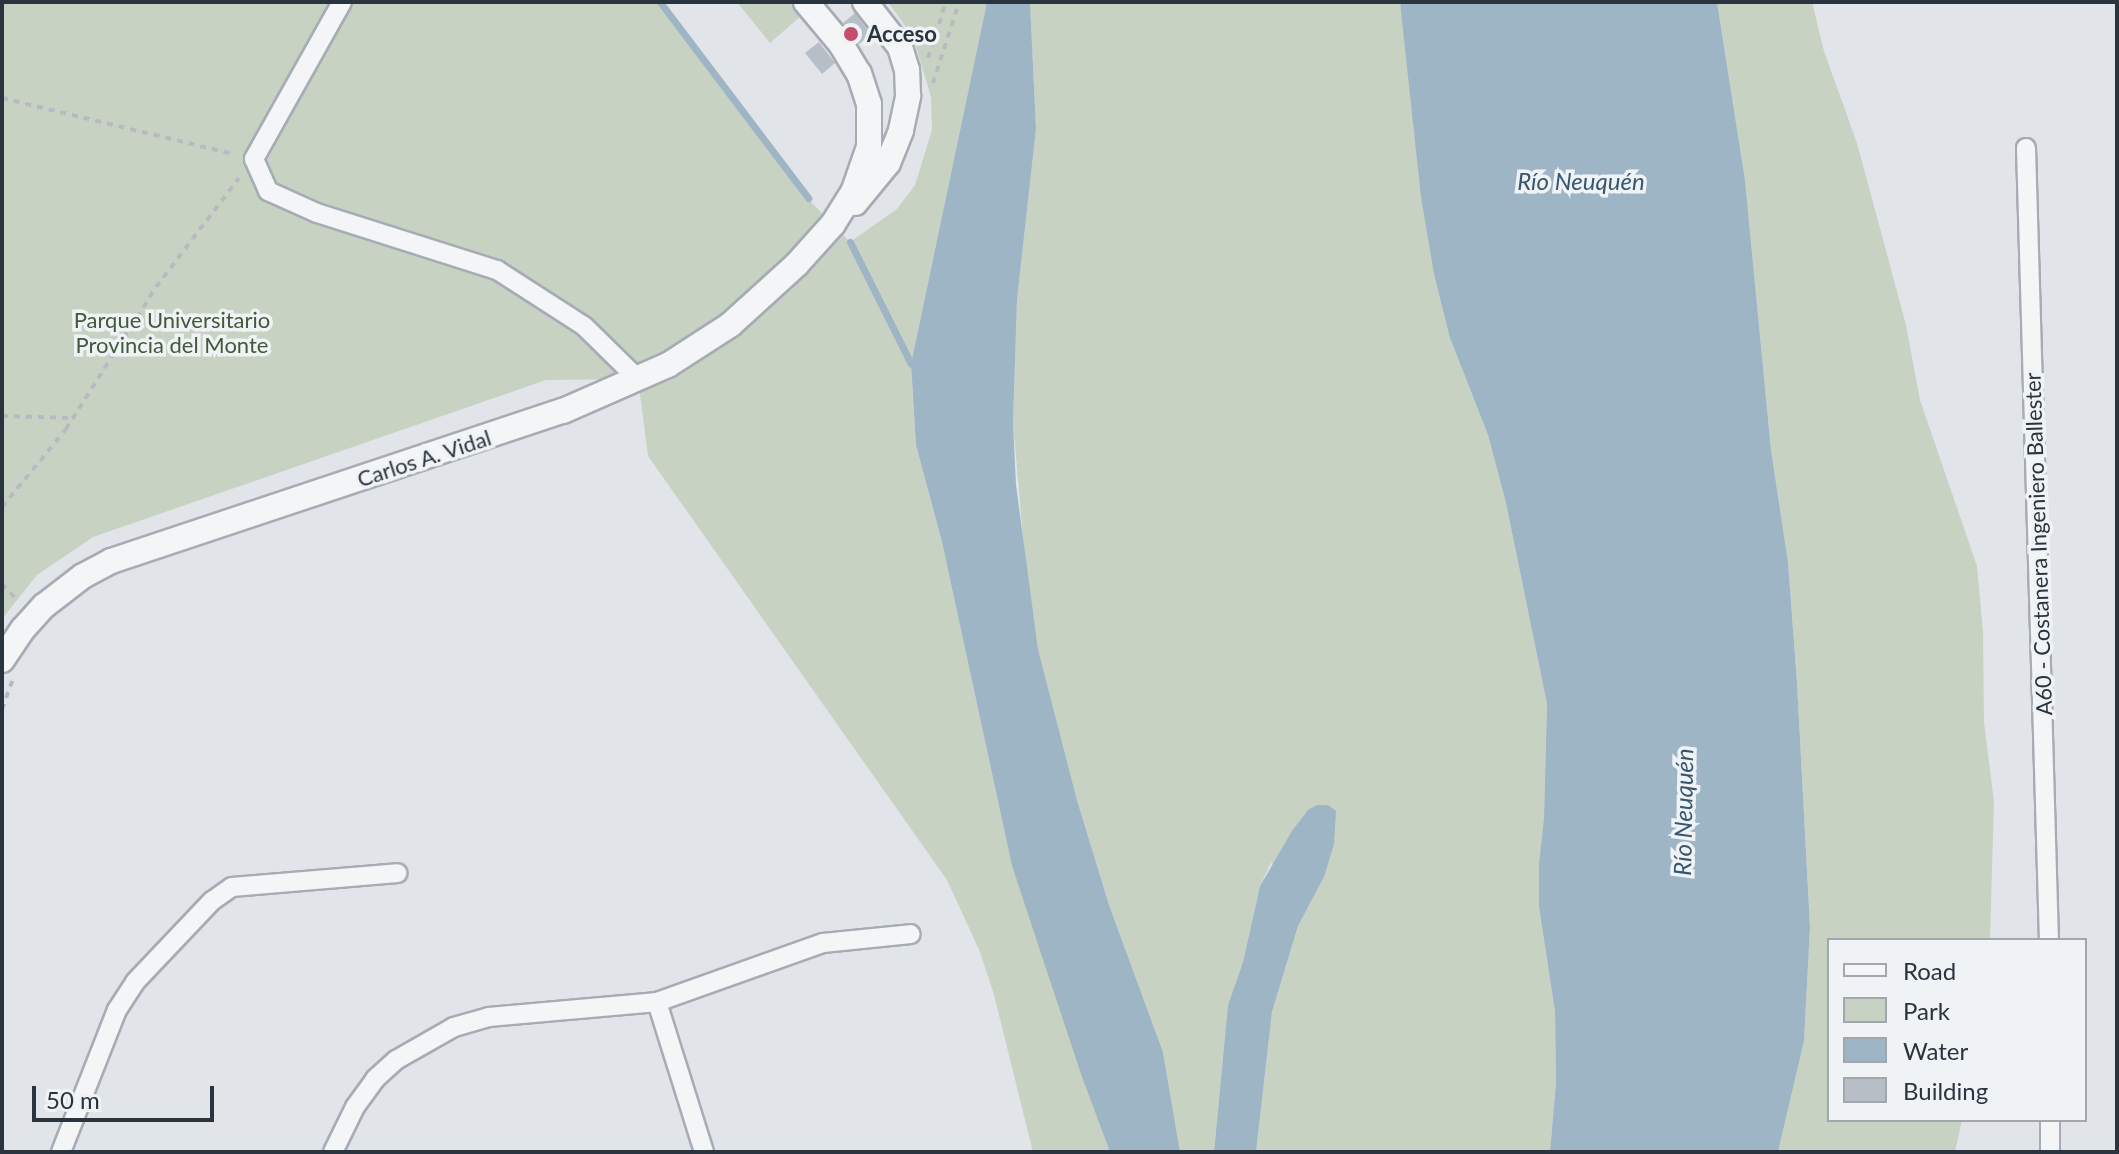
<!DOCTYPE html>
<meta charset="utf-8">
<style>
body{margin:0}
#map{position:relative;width:2119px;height:1154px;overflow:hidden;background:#e1e5e9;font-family:Lato,sans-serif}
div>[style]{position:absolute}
.green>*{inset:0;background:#c8d2c3}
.water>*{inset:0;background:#9eb5c6}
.stream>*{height:7px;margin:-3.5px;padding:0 3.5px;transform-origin:3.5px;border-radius:3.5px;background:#9eb5c6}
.building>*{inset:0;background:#b8bec5}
.path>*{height:4px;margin-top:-2px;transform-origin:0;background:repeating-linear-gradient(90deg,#b7bbc0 0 6px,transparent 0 12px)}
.roads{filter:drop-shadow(2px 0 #a6acb3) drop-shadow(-2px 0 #a6acb3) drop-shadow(0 2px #a6acb3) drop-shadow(0 -2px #a6acb3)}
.minor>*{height:18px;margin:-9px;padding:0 9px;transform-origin:9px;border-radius:9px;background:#f3f5f7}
.tertiary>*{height:24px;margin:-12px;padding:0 12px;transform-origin:12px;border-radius:12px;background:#f3f5f7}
.dots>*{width:22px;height:22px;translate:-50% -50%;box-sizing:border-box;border:4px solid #f0f3f6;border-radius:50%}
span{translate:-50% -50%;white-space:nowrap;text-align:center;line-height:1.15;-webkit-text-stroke:7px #f0f3f6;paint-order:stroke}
.poi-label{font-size:22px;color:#2a343f;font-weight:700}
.left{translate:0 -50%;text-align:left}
.park-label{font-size:22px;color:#425a39}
.street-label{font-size:22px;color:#2a343f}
.water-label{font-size:24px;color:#375670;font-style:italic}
.frame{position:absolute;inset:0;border:4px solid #2a343f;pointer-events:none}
.legend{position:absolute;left:1827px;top:938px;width:260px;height:184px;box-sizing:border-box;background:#f0f3f6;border:2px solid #a1a7ad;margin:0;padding:10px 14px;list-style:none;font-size:24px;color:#2a343f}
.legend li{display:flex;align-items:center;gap:16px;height:40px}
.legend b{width:40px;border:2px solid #a1a7ad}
.scale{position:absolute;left:32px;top:1086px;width:182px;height:36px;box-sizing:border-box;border:4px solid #2a343f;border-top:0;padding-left:10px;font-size:24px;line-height:28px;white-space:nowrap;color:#2a343f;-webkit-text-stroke:6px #f0f3f6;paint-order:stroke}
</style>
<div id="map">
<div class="green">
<i style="clip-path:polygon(2px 2px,660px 2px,807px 198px,850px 242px,897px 209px,915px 185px,932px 130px,931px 97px,913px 37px,888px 2px,987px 2px,911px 364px,916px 445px,942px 542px,1012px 866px,1110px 1152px,1033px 1152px,994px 995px,980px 952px,947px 880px,648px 456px,638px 379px,546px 380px,93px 537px,37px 575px,2px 619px)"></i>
<i style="clip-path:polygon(737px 2px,817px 2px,770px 43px)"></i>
<i style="clip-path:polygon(1030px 2px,1400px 2px,1450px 338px,1488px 435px,1506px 503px,1547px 704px,1544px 817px,1539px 863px,1539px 907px,1555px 1012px,1556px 1082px,1550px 1152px,1256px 1152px,1272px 1012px,1298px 926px,1324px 877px,1271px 863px,1260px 886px,1243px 962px,1228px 1005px,1214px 1152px,1180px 1152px,1163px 1052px,1109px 905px,1077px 800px,1038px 649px,1025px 560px,1013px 423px,1017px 300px,1036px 129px)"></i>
<i style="clip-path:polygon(1717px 2px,1812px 2px,1824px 51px,1857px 143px,1906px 325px,1920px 400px,1977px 566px,1983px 632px,1984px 722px,1994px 802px,1990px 940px,1829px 940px,1829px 1120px,1962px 1120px,1955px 1152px,1778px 1152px,1804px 1041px,1810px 927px,1797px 683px,1788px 562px,1771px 450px,1745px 180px)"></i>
</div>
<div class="water">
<i style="clip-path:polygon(987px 2px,1030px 2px,1036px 129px,1017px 300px,1013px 423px,1016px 485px,1038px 649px,1077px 800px,1109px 905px,1163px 1052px,1180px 1152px,1110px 1152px,1081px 1074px,1012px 866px,942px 542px,916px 445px,911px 364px)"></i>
<i style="clip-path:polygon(1400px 2px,1717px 2px,1745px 180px,1771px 450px,1788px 562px,1797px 683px,1810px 927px,1804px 1041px,1778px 1152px,1550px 1152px,1556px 1082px,1555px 1012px,1539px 907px,1539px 863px,1544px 817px,1547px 704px,1506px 503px,1488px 435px,1450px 338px,1434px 274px,1421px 197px)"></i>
<i style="clip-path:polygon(1317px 805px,1328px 805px,1336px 811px,1334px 844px,1324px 877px,1298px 926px,1272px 1012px,1256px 1152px,1214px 1152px,1228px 1005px,1243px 962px,1260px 886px,1292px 831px,1308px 810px)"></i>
</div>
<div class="stream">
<i style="left:660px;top:2px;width:246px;rotate:52.9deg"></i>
<i style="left:850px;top:242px;width:136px;rotate:63.4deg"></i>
</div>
<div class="building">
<i style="clip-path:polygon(855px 13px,871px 35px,859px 44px,843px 23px)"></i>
<i style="clip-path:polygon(819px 42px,835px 63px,822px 74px,805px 53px)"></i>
</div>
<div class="path">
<i style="left:928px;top:58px;width:59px;rotate:-72.2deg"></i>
<i style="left:933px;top:83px;width:85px;rotate:-72.2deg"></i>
<i style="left:2px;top:98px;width:238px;rotate:13.6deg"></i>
<i style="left:2px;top:416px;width:72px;rotate:1.6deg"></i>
<i style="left:2px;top:507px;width:101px;rotate:-50.6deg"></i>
<i style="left:66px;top:429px;width:168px;rotate:-57.6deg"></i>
<i style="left:156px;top:287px;width:137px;rotate:-52.7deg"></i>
<i style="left:2px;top:584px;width:22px;rotate:47deg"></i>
<i style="left:2px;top:709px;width:30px;rotate:-70deg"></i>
</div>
<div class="roads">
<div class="minor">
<i style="left:342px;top:2px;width:180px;rotate:119.3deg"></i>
<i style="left:254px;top:159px;width:35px;rotate:66deg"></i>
<i style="left:268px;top:191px;width:54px;rotate:24.2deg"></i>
<i style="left:317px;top:213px;width:189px;rotate:17.6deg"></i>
<i style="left:497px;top:270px;width:103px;rotate:32.8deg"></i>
<i style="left:584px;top:326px;width:76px;rotate:44.5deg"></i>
<i style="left:2026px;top:148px;width:792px;rotate:88.34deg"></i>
<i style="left:657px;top:1002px;width:157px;rotate:72.6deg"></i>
<i style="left:2050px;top:1120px;width:32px;rotate:90deg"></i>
<i style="left:61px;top:1152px;width:153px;rotate:-68.5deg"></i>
<i style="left:117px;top:1010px;width:33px;rotate:-57deg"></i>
<i style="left:135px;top:982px;width:112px;rotate:-46.5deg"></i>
<i style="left:212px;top:901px;width:24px;rotate:-35deg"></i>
<i style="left:232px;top:887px;width:166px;rotate:-4.8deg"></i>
<i style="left:333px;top:1152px;width:50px;rotate:-63.9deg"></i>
<i style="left:355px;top:1107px;width:34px;rotate:-54deg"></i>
<i style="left:375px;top:1079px;width:28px;rotate:-42deg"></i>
<i style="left:396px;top:1060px;width:67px;rotate:-29.6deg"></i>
<i style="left:454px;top:1027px;width:36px;rotate:-16deg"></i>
<i style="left:489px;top:1017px;width:169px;rotate:-5.1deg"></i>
<i style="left:657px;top:1002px;width:176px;rotate:-19.6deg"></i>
<i style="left:823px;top:943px;width:88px;rotate:-5.8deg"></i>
</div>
<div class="tertiary">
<i style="left:855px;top:203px;width:52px;rotate:-50.5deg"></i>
<i style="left:888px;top:163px;width:35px;rotate:-68deg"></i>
<i style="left:901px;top:130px;width:35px;rotate:-78deg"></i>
<i style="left:908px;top:96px;width:26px;rotate:-92deg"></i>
<i style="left:907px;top:70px;width:24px;rotate:-107deg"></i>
<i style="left:900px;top:47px;width:57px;rotate:-127.9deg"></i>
<i style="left:2px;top:660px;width:37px;rotate:-56deg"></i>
<i style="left:23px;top:629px;width:31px;rotate:-48deg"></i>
<i style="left:44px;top:606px;width:49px;rotate:-37.6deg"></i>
<i style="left:83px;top:576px;width:32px;rotate:-28deg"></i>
<i style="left:111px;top:561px;width:476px;rotate:-18.4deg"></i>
<i style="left:563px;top:411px;width:115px;rotate:-23.7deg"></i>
<i style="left:668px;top:365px;width:74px;rotate:-32.8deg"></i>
<i style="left:730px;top:325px;width:91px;rotate:-42.3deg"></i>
<i style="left:797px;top:264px;width:54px;rotate:-48deg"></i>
<i style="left:833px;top:224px;width:40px;rotate:-58deg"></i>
<i style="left:854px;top:190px;width:46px;rotate:-70.8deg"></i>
<i style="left:869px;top:147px;width:43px;rotate:-90deg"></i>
<i style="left:869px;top:104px;width:32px;rotate:-108deg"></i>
<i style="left:859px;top:74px;width:35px;rotate:-121deg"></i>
<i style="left:841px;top:44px;width:55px;rotate:-129.8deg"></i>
</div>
</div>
<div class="dots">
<i style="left:851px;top:34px;background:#c54e6c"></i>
</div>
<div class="poi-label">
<span class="left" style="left:867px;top:34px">Acceso</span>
</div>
<div class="park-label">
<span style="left:172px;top:332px">Parque Universitario<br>Provincia del Monte</span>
</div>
<div class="street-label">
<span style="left:424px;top:458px;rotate:-18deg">Carlos A. Vidal</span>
<span style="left:2038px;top:544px;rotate:-92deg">A60 - Costanera Ingeniero Ballester</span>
</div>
<div class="water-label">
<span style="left:1581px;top:181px">Río Neuquén</span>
<span style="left:1683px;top:812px;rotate:-89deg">Río Neuquén</span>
</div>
<div class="frame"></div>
<ul class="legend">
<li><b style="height:10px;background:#f3f5f7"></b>Road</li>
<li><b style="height:22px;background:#c8d2c3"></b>Park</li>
<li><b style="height:22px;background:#9eb5c6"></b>Water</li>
<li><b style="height:22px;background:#b8bec5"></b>Building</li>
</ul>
<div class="scale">50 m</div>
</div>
